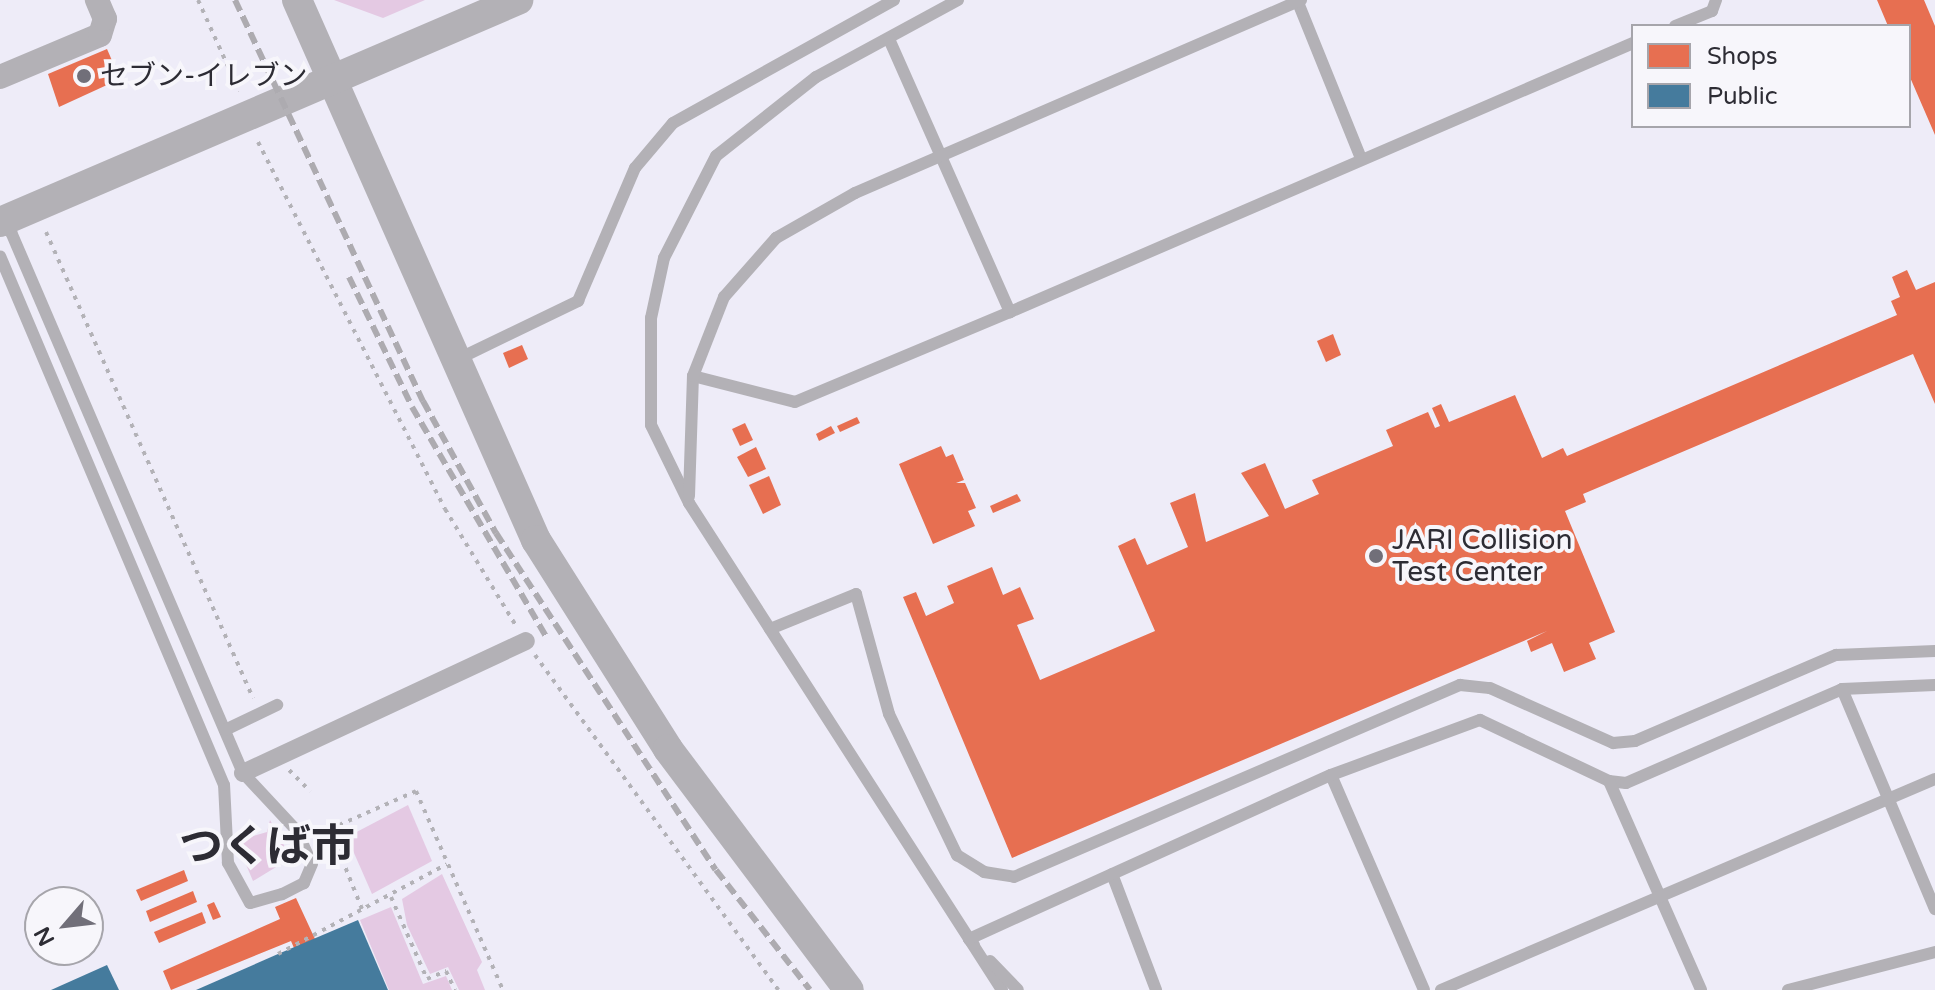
<!DOCTYPE html>
<meta charset="utf-8">
<style>
body{margin:0}
#map{position:relative;width:1935px;height:990px;overflow:hidden;background:#eeecf8;font-family:"Varela Round","Noto Sans JP",sans-serif}
div>[style]{position:absolute}
.green>*{inset:0;background:#e4c9e3}
.shops>*{inset:0;background:#e76f51}
.public>*{inset:0;background:#457b9d}
.path>*{height:4px;margin-top:-2px;transform-origin:0;background:repeating-linear-gradient(90deg,#b3b2b7 0 4px,transparent 0 10px)}
.service>*{height:12px;margin:-6px;padding:0 6px;transform-origin:6px;border-radius:6px;background:#b3b1b6}
.pedestrian>*{height:18px;margin:-9px;padding:0 9px;transform-origin:9px;border-radius:9px;background:#b3b1b6}
.minor>*{height:24px;margin:-12px;padding:0 12px;transform-origin:12px;border-radius:12px;background:#b3b1b6}
.tertiary>*{height:30px;margin:-15px;padding:0 15px;transform-origin:15px;border-radius:15px;background:#b3b1b6}
.rail>*{height:6px;margin-top:-3px;transform-origin:0;background:repeating-linear-gradient(90deg,#adabb0 0 12px,transparent 0 18px)}
.dots>*{width:22px;height:22px;translate:-50% -50%;box-sizing:border-box;border:4px solid #f7f6fb;border-radius:50%}
span{translate:-50% -50%;white-space:nowrap;text-align:center;line-height:1.15;-webkit-text-stroke:8px #f7f6fb;paint-order:stroke}
.poi-label{font-size:28px;color:#2d2c34}
.left{translate:0 -50%;text-align:left}
.town-label{font-size:44px;color:#2d2c34;font-weight:700}
.legend{position:absolute;left:1631px;top:24px;width:280px;height:104px;box-sizing:border-box;background:#f7f6fb;border:2px solid #a6a5ab;margin:0;padding:10px 14px;list-style:none;font-size:24px;color:#2d2c34}
.legend li{display:flex;align-items:center;gap:16px;height:40px}
.legend b{width:40px;border:2px solid #a6a5ab}
.north{position:absolute;left:24px;top:886px;width:80px;height:80px;box-sizing:border-box;background:#f7f6fb;border:2px solid #a6a5ab;border-radius:50%;rotate:242deg;font-size:22px;font-weight:700;line-height:32px;text-align:center;color:#2d2c34}
.north::after{content:'';display:block;margin:auto;width:28px;height:36px;background:#716f79;clip-path:polygon(50% 0,100% 100%,50% 72%,0 100%)}
</style>
<div id="map">
<div class="green">
<i style="clip-path:polygon(334px 0,425px 0,383px 18px)"></i>
<i style="clip-path:polygon(408px 805px,432px 861px,372px 894px,347px 837px)"></i>
<i style="clip-path:polygon(270px 820px,291px 858px,253px 881px,236px 841px,267px 832px)"></i>
<i style="clip-path:polygon(442px 874px,482px 962px,477px 970px,485px 990px,459px 990px,448px 967px,430px 974px,407px 925px,402px 899px)"></i>
<i style="clip-path:polygon(391px 907px,423px 984px,446px 976px,452px 990px,389px 990px,360px 920px)"></i>
</div>
<div class="shops">
<i style="clip-path:polygon(1877px 0,1924px 0,1935px 26px,1935px 135px,1909px 75px,1909px 26px,1888px 26px)"></i>
<i style="clip-path:polygon(107px 49px,120px 79px,59px 107px,48px 74px)"></i>
<i style="clip-path:polygon(1907px 270px,1916px 290px,1935px 282px,1935px 404px,1913px 354px,1583px 494px,1586px 502px,1565px 511px,1615px 632px,1589px 643px,1596px 659px,1564px 672px,1552px 643px,1531px 652px,1527px 641px,1547px 631px,1012px 858px,903px 597px,916px 592px,926px 616px,954px 603px,947px 586px,992px 567px,1003px 595px,1020px 587px,1034px 619px,1017px 625px,1040px 680px,1155px 631px,1118px 546px,1135px 538px,1147px 565px,1188px 547px,1170px 503px,1195px 493px,1206px 542px,1269px 516px,1241px 473px,1265px 463px,1285px 509px,1319px 494px,1312px 480px,1393px 446px,1386px 430px,1428px 412px,1435px 428px,1440px 426px,1432px 408px,1441px 404px,1449px 422px,1515px 395px,1542px 458px,1563px 448px,1567px 456px,1897px 315px,1891px 301px,1900px 297px,1892px 277px)"></i>
<i style="clip-path:polygon(1333px 334px,1341px 355px,1326px 362px,1317px 341px)"></i>
<i style="clip-path:polygon(522px 345px,528px 359px,509px 368px,503px 353px)"></i>
<i style="clip-path:polygon(857px 417px,860px 423px,840px 432px,837px 426px)"></i>
<i style="clip-path:polygon(745px 423px,753px 440px,740px 446px,732px 429px)"></i>
<i style="clip-path:polygon(831px 426px,835px 433px,819px 441px,816px 434px)"></i>
<i style="clip-path:polygon(941px 446px,946px 457px,953px 454px,964px 480px,956px 483px,965px 483px,976px 508px,968px 511px,975px 526px,933px 544px,899px 464px)"></i>
<i style="clip-path:polygon(756px 447px,766px 469px,748px 477px,737px 457px)"></i>
<i style="clip-path:polygon(769px 476px,781px 505px,763px 514px,749px 485px)"></i>
<i style="clip-path:polygon(1017px 494px,1021px 501px,993px 513px,990px 506px)"></i>
<i style="clip-path:polygon(184px 870px,188px 881px,141px 901px,136px 890px)"></i>
<i style="clip-path:polygon(193px 891px,197px 902px,150px 922px,146px 911px)"></i>
<i style="clip-path:polygon(296px 898px,315px 939px,294px 948px,291px 941px,171px 990px,163px 971px,280px 919px,275px 907px)"></i>
<i style="clip-path:polygon(214px 902px,221px 917px,213px 920px,207px 905px)"></i>
<i style="clip-path:polygon(202px 912px,206px 923px,159px 943px,154px 932px)"></i>
</div>
<div class="public">
<i style="clip-path:polygon(358px 920px,388px 990px,196px 990px,278px 954px)"></i>
<i style="clip-path:polygon(107px 965px,119px 990px,51px 990px)"></i>
</div>
<div class="path">
<i style="left:198px;top:0;width:100px;rotate:65.7deg"></i>
<i style="left:258px;top:142px;width:412px;rotate:63deg"></i>
<i style="left:445px;top:509px;width:135px;rotate:58.7deg"></i>
<i style="left:46px;top:232px;width:510px;rotate:66.05deg"></i>
<i style="left:535px;top:655px;width:414px;rotate:54deg"></i>
<i style="left:289px;top:770px;width:30px;rotate:45deg"></i>
<i style="left:391px;top:897px;width:90px;rotate:66.3deg"></i>
<i style="left:427px;top:979px;width:21px;rotate:-23deg"></i>
<i style="left:446px;top:971px;width:21px;rotate:65deg"></i>
<i style="left:362px;top:909px;width:86px;rotate:-111.8deg"></i>
<i style="left:330px;top:829px;width:94px;rotate:-23.8deg"></i>
<i style="left:416px;top:791px;width:217px;rotate:66.4deg"></i>
<i style="left:278px;top:954px;width:191px;rotate:-28deg"></i>
</div>
<div class="service">
<i style="left:958px;top:0;width:162px;rotate:151.5deg"></i>
<i style="left:816px;top:77px;width:127px;rotate:141.7deg"></i>
<i style="left:716px;top:156px;width:114px;rotate:117deg"></i>
<i style="left:664px;top:258px;width:61px;rotate:102.2deg"></i>
<i style="left:651px;top:318px;width:107px;rotate:90deg"></i>
<i style="left:651px;top:425px;width:87px;rotate:64deg"></i>
<i style="left:689px;top:503px;width:579px;rotate:57.27deg"></i>
<i style="left:1297px;top:0;width:168px;rotate:68deg"></i>
<i style="left:1675px;top:26px;width:40px;rotate:-22deg"></i>
<i style="left:1712px;top:11px;width:12px;rotate:-70deg"></i>
<i style="left:889px;top:39px;width:299px;rotate:66.1deg"></i>
<i style="left:1010px;top:312px;width:679px;rotate:-23.35deg"></i>
<i style="left:0;top:226px;width:13px;rotate:29deg"></i>
<i style="left:11px;top:232px;width:589px;rotate:66.79deg"></i>
<i style="left:243px;top:773px;width:79px;rotate:47deg"></i>
<i style="left:297px;top:831px;width:36px;rotate:66deg"></i>
<i style="left:312px;top:864px;width:21px;rotate:113deg"></i>
<i style="left:304px;top:883px;width:25px;rotate:153deg"></i>
<i style="left:282px;top:894px;width:33px;rotate:164deg"></i>
<i style="left:250px;top:903px;width:46px;rotate:-118.8deg"></i>
<i style="left:228px;top:863px;width:78px;rotate:-92.9deg"></i>
<i style="left:224px;top:785px;width:574px;rotate:-112.95deg"></i>
<i style="left:456px;top:360px;width:136px;rotate:-25.8deg"></i>
<i style="left:578px;top:301px;width:145px;rotate:-66.8deg"></i>
<i style="left:635px;top:168px;width:59px;rotate:-49.8deg"></i>
<i style="left:673px;top:123px;width:253px;rotate:-29.1deg"></i>
<i style="left:693px;top:376px;width:105px;rotate:14.3deg"></i>
<i style="left:795px;top:402px;width:233px;rotate:-22.7deg"></i>
<i style="left:689px;top:496px;width:120px;rotate:-88.1deg"></i>
<i style="left:693px;top:376px;width:85px;rotate:-68.6deg"></i>
<i style="left:724px;top:297px;width:79px;rotate:-48.6deg"></i>
<i style="left:776px;top:238px;width:91px;rotate:-29.7deg"></i>
<i style="left:855px;top:193px;width:486px;rotate:-23.4deg"></i>
<i style="left:770px;top:629px;width:93px;rotate:-22.1deg"></i>
<i style="left:856px;top:594px;width:124px;rotate:74.6deg"></i>
<i style="left:889px;top:714px;width:157px;rotate:64.3deg"></i>
<i style="left:957px;top:855px;width:32px;rotate:32deg"></i>
<i style="left:984px;top:872px;width:30px;rotate:9deg"></i>
<i style="left:1014px;top:877px;width:486px;rotate:-23.3deg"></i>
<i style="left:1460px;top:685px;width:30px;rotate:6deg"></i>
<i style="left:1490px;top:688px;width:135px;rotate:24.1deg"></i>
<i style="left:1613px;top:743px;width:22px;rotate:-5deg"></i>
<i style="left:1635px;top:741px;width:219px;rotate:-23.2deg"></i>
<i style="left:1836px;top:655px;width:99px;rotate:-2.3deg"></i>
<i style="left:1842px;top:689px;width:93px;rotate:-2.5deg"></i>
<i style="left:225px;top:730px;width:58px;rotate:-25.7deg"></i>
<i style="left:1331px;top:775px;width:234px;rotate:66.6deg"></i>
<i style="left:1609px;top:781px;width:17px;rotate:7deg"></i>
<i style="left:1626px;top:783px;width:236px;rotate:-23.5deg"></i>
<i style="left:1842px;top:689px;width:239px;rotate:67.1deg"></i>
<i style="left:1112px;top:874px;width:124px;rotate:69.2deg"></i>
<i style="left:974px;top:945px;width:8px;rotate:-130deg"></i>
<i style="left:969px;top:939px;width:397px;rotate:-24.4deg"></i>
<i style="left:1331px;top:775px;width:159px;rotate:-20.3deg"></i>
<i style="left:1480px;top:720px;width:143px;rotate:25.3deg"></i>
<i style="left:1609px;top:781px;width:228px;rotate:66.2deg"></i>
<i style="left:990px;top:961px;width:40px;rotate:46deg"></i>
<i style="left:1441px;top:990px;width:537px;rotate:-23.13deg"></i>
<i style="left:1788px;top:990px;width:152px;rotate:-14.5deg"></i>
</div>
<div class="pedestrian">
<i style="left:243px;top:773px;width:312px;rotate:-25deg"></i>
</div>
<div class="minor">
<i style="left:0;top:77px;width:108px;rotate:-22.8deg"></i>
<i style="left:100px;top:35px;width:17px;rotate:-73deg"></i>
<i style="left:105px;top:19px;width:21px;rotate:-113deg"></i>
</div>
<div class="tertiary">
<i style="left:297px;top:0;width:591px;rotate:66.13deg"></i>
<i style="left:536px;top:540px;width:247px;rotate:57.7deg"></i>
<i style="left:668px;top:749px;width:301px;rotate:53.1deg"></i>
<i style="left:0;top:222px;width:564px;rotate:-23.2deg"></i>
</div>
<div class="rail">
<i style="left:235px;top:0;width:443px;rotate:64.9deg"></i>
<i style="left:423px;top:401px;width:151px;rotate:61.1deg"></i>
<i style="left:496px;top:533px;width:402px;rotate:56.9deg"></i>
<i style="left:716px;top:870px;width:152px;rotate:51.9deg"></i>
<i style="left:349px;top:277px;width:144px;rotate:64.1deg"></i>
<i style="left:412px;top:407px;width:268px;rotate:59.7deg"></i>
</div>
<div class="dots">
<i style="left:84px;top:76px;background:#716f79"></i>
<i style="left:1376px;top:556px;background:#716f79"></i>
</div>
<div class="poi-label">
<span class="left" style="left:100px;top:76px">セブン-イレブン</span>
<span class="left" style="left:1392px;top:556px">JARI Collision<br>Test Center</span>
</div>
<div class="town-label">
<span style="left:267px;top:848px">つくば市</span>
</div>
<ul class="legend">
<li><b style="height:22px;background:#e76f51"></b>Shops</li>
<li><b style="height:22px;background:#457b9d"></b>Public</li>
</ul>
<div class="north">N</div>
</div>
